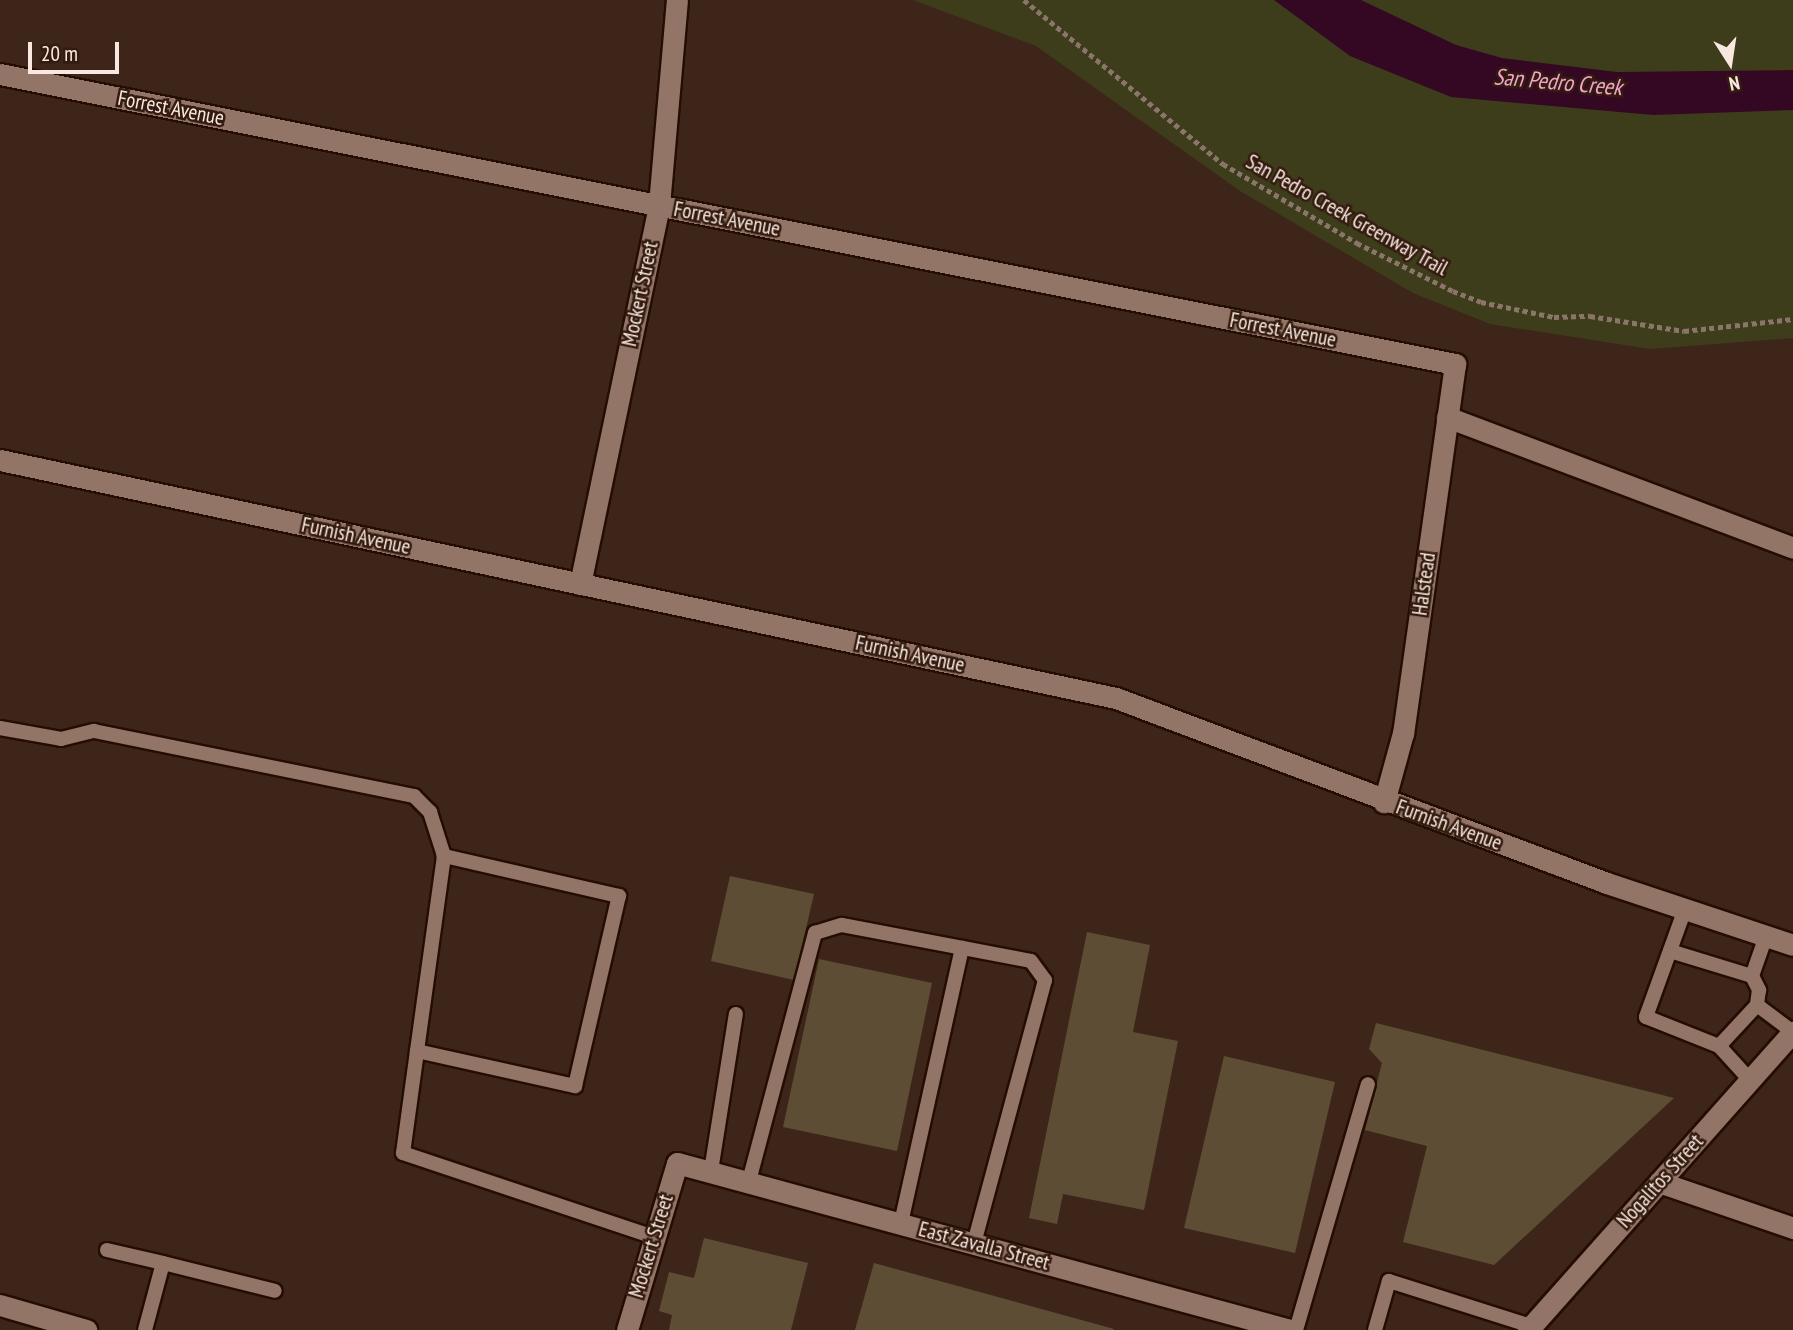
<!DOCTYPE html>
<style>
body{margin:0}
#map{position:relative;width:1793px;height:1330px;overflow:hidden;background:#3e2519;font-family:"PT Sans Narrow",sans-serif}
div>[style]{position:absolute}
.green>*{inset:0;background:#3e3d1b}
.water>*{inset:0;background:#340823}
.building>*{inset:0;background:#5e4d35}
.path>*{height:4.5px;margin-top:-2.25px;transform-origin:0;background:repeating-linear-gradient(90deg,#8b756b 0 5px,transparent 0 8.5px)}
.roads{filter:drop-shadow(2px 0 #240d03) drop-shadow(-2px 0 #240d03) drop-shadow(0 2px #240d03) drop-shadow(0 -2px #240d03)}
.lane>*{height:14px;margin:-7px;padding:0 7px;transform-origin:7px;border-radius:7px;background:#937567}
.street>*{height:21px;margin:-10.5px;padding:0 10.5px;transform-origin:10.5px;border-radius:10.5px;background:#937567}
.secondary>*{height:21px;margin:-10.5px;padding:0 10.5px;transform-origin:10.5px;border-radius:10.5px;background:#937567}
span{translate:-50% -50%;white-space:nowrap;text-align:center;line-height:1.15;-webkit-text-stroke:5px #331b0f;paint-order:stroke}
.street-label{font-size:21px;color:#f9e8e0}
.water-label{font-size:23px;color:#f3a3cc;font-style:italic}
.north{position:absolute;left:1695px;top:28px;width:70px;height:70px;-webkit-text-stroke:5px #331b0f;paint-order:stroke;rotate:168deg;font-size:19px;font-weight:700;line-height:28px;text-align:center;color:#f9e8e0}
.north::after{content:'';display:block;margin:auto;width:24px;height:32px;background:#f9e8e0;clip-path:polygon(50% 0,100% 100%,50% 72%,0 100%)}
.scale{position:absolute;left:28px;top:42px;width:91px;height:32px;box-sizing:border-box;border:4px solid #f9e8e0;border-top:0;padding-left:9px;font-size:21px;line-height:24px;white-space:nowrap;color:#f9e8e0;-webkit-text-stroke:5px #331b0f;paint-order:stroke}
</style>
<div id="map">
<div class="green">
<i style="clip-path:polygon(913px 0,1793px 0,1793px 338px,1650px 349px,1490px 324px,1413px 293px,1240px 191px,1036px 46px)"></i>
</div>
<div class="water">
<i style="clip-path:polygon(1274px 0,1361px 0,1456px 45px,1502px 58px,1617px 72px,1793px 70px,1793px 110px,1653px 115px,1451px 97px,1350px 56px)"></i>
</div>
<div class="building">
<i style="clip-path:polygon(730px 876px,814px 894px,794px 980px,711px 961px)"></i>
<i style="clip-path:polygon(1087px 932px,1150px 945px,1133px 1032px,1178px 1041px,1144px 1210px,1063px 1194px,1057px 1224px,1029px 1218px)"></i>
<i style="clip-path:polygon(819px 959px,932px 983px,897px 1151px,783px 1127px)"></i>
<i style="clip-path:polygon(1376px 1023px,1674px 1098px,1494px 1265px,1403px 1242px,1427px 1146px,1365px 1130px,1382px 1063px,1369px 1049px)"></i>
<i style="clip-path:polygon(1224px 1056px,1335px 1082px,1295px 1253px,1184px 1228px)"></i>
<i style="clip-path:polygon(704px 1238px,808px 1263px,791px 1330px,669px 1330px,672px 1315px,659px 1311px,669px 1272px,694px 1278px)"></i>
<i style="clip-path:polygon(874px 1263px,1114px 1329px,1113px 1330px,855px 1330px)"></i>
</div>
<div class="path">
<i style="left:1024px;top:0;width:258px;rotate:39.5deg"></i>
<i style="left:1223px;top:164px;width:156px;rotate:30.5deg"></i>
<i style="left:1357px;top:243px;width:107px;rotate:26.6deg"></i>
<i style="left:1453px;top:291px;width:30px;rotate:21deg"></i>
<i style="left:1481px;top:302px;width:75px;rotate:11.6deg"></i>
<i style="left:1554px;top:317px;width:36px;rotate:-2deg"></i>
<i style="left:1590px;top:316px;width:95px;rotate:9.1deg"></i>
<i style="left:1684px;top:331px;width:110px;rotate:-6.3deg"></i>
</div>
<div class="roads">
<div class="lane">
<i style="left:0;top:728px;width:62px;rotate:10.2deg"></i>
<i style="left:61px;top:739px;width:34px;rotate:-14deg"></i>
<i style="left:94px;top:731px;width:327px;rotate:11.5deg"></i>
<i style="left:414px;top:796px;width:23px;rotate:45deg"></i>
<i style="left:430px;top:812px;width:46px;rotate:72.3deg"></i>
<i style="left:1685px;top:909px;width:115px;rotate:109.9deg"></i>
<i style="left:1646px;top:1017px;width:79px;rotate:21.7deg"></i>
<i style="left:1719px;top:1046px;width:46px;rotate:47.6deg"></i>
<i style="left:1670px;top:951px;width:86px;rotate:17deg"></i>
<i style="left:1752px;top:976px;width:42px;rotate:-70.7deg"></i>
<i style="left:1752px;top:976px;width:16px;rotate:63deg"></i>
<i style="left:1759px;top:990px;width:15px;rotate:98deg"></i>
<i style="left:1719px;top:1046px;width:56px;rotate:-47.2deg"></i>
<i style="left:1757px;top:1005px;width:45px;rotate:36.9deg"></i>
<i style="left:417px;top:1051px;width:162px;rotate:12.5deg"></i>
<i style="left:575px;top:1086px;width:195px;rotate:-77deg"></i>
<i style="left:619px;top:896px;width:180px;rotate:-167.1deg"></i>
<i style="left:444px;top:856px;width:197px;rotate:97.9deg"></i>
<i style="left:417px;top:1051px;width:103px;rotate:97.8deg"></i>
<i style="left:403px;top:1153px;width:265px;rotate:18.5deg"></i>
<i style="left:711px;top:1171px;width:159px;rotate:-81deg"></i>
<i style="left:749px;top:1181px;width:257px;rotate:-75.1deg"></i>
<i style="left:815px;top:933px;width:28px;rotate:-17deg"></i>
<i style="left:842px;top:925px;width:192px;rotate:10.8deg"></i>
<i style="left:1031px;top:961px;width:24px;rotate:54deg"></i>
<i style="left:1045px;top:980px;width:272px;rotate:105.1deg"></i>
<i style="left:901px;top:1223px;width:282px;rotate:-77.5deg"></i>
<i style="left:107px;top:1250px;width:57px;rotate:13.1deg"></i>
<i style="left:145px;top:1330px;width:69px;rotate:-75deg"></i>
<i style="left:163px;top:1263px;width:115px;rotate:14deg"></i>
<i style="left:1296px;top:1330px;width:256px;rotate:-73.7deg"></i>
<i style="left:1375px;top:1330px;width:51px;rotate:-74.1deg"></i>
<i style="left:1389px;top:1281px;width:149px;rotate:17.6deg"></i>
</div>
<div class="street">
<i style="left:0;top:74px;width:1484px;rotate:11.27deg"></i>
<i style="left:1455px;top:364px;width:373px;rotate:98deg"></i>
<i style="left:1403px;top:733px;width:72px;rotate:105.4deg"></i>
<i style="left:1447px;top:417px;width:370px;rotate:20.7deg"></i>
<i style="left:0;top:460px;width:1141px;rotate:12.04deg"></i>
<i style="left:1116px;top:698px;width:525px;rotate:20.65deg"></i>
<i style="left:1607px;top:883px;width:196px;rotate:18.4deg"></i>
<i style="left:580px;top:584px;width:387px;rotate:-78.2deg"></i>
<i style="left:659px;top:205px;width:206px;rotate:-85deg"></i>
<i style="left:1659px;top:1182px;width:142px;rotate:18.9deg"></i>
<i style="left:0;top:1305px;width:90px;rotate:16.2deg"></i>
<i style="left:627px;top:1330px;width:174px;rotate:-73.3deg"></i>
<i style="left:677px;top:1163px;width:635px;rotate:15.24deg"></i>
</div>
<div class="secondary">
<i style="left:1528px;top:1330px;width:399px;rotate:-48.4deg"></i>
</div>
</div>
<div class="street-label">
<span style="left:171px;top:108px;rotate:11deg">Forrest Avenue</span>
<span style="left:1347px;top:215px;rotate:29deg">San Pedro Creek Greenway Trail</span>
<span style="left:727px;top:219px;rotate:11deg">Forrest Avenue</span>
<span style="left:640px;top:294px;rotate:-78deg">Mockert Street</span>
<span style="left:1283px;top:330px;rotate:11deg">Forrest Avenue</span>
<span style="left:356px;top:536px;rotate:12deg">Furnish Avenue</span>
<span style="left:1424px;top:584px;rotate:-82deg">Halstead</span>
<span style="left:910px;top:654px;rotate:12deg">Furnish Avenue</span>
<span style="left:1449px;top:825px;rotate:20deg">Furnish Avenue</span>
<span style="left:1660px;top:1181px;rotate:-48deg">Nogalitos Street</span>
<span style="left:651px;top:1246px;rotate:-73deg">Mockert Street</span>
<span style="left:984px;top:1246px;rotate:15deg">East Zavalla Street</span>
</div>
<div class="water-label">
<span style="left:1558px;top:82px;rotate:5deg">San Pedro Creek</span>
</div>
<div class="north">N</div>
<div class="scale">20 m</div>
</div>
